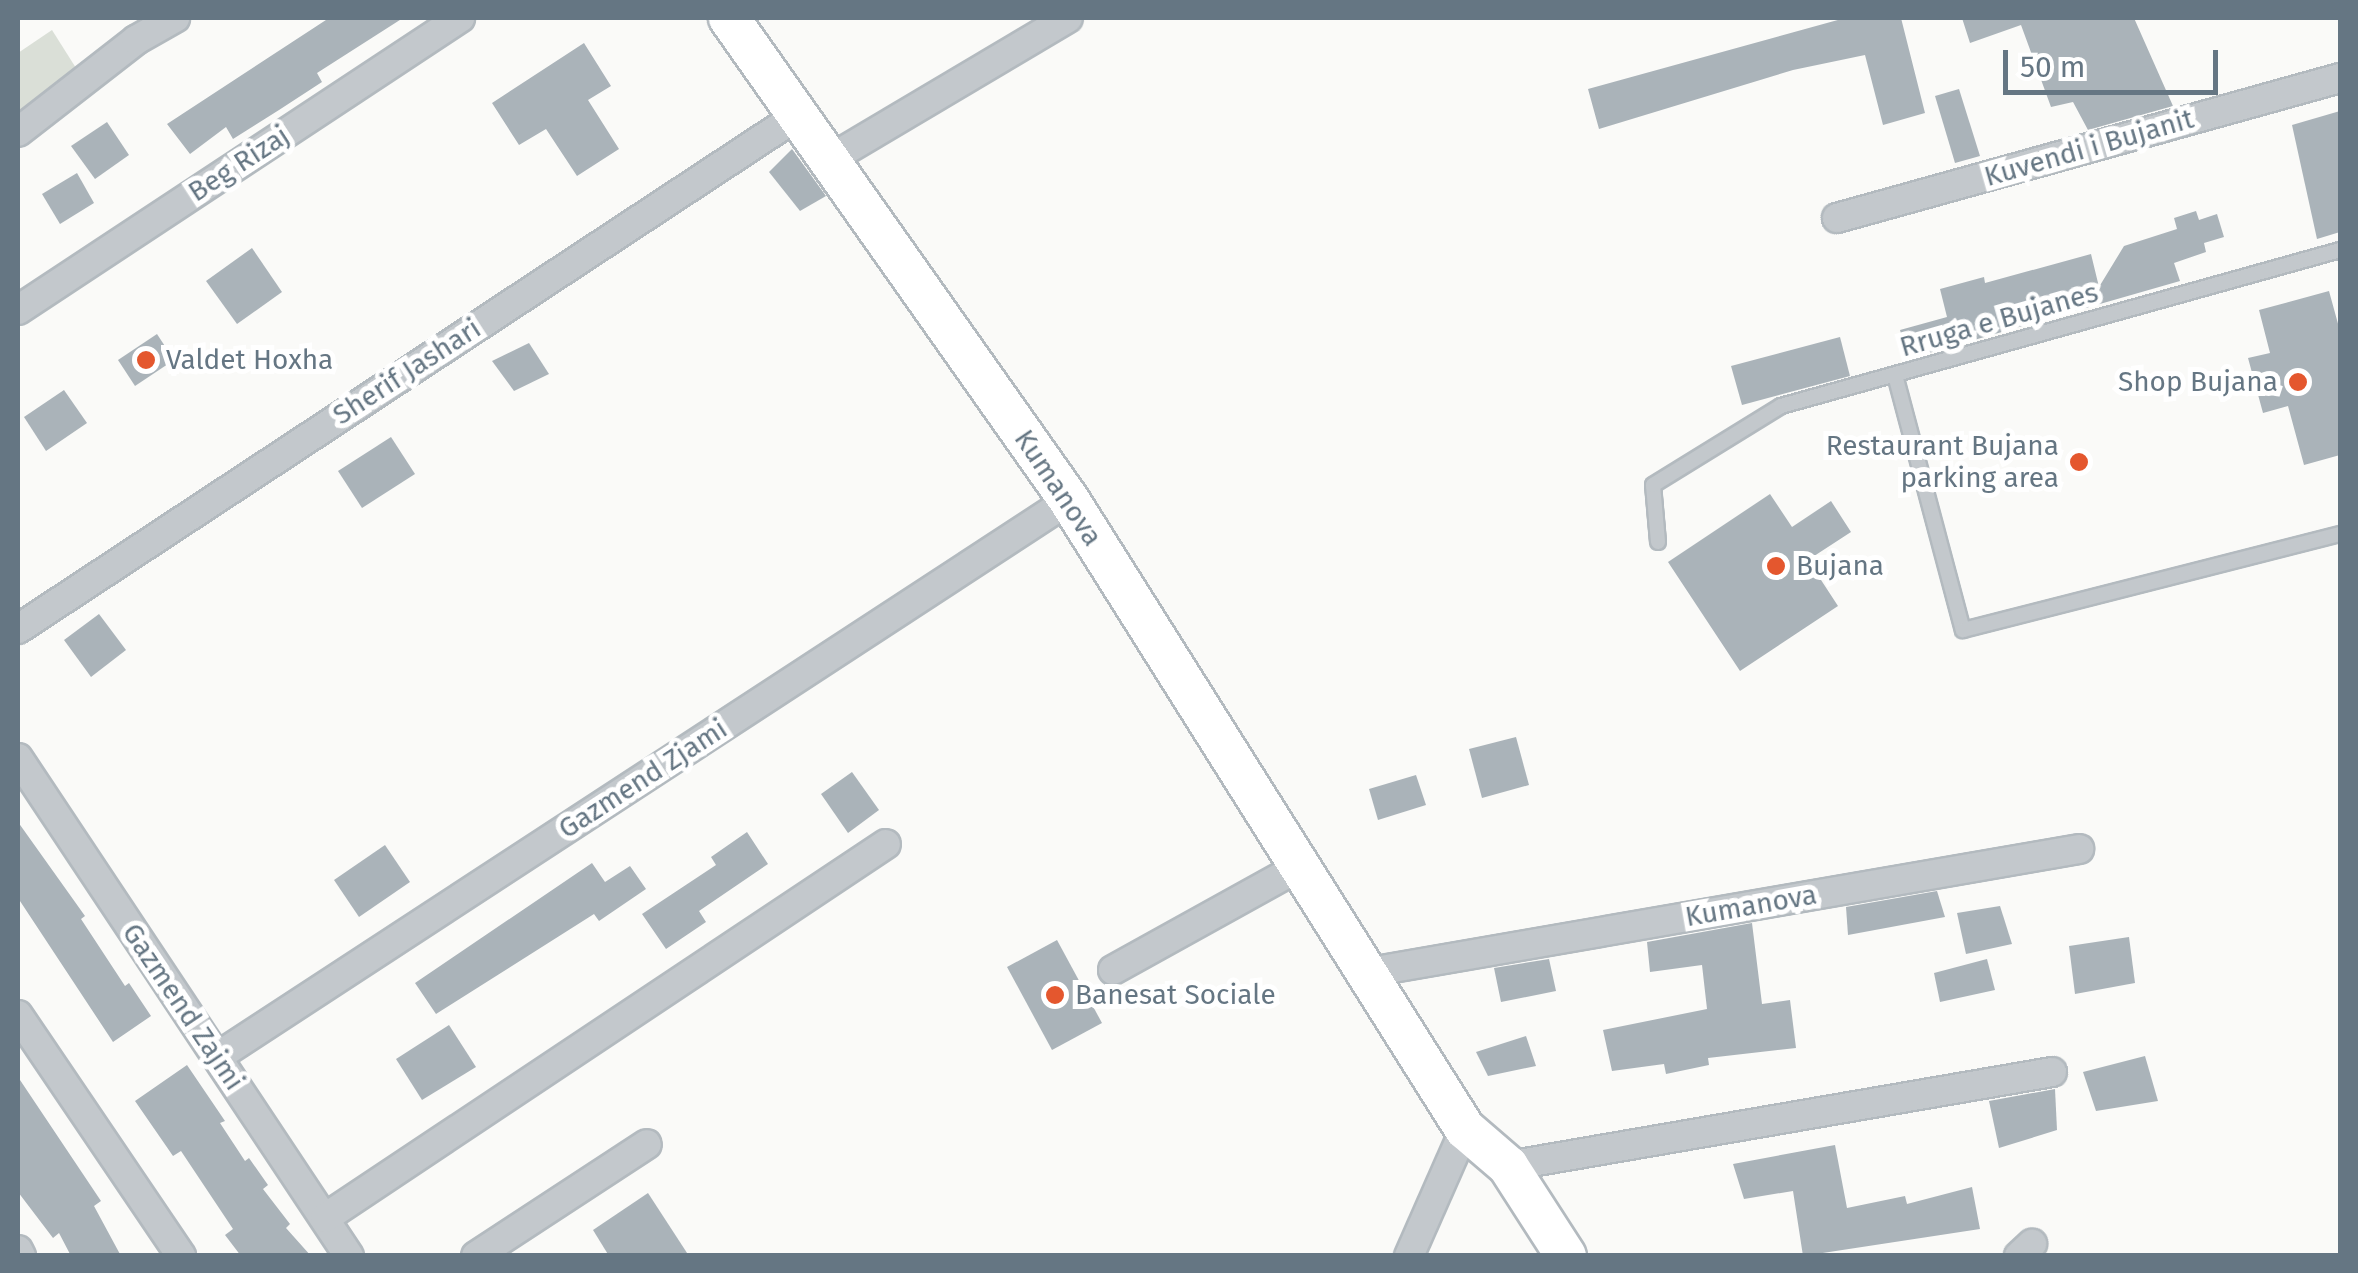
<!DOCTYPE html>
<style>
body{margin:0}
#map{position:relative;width:2358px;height:1273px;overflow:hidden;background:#fafaf8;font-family:"Fira Sans",sans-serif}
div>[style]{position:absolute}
.green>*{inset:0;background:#dadfd7}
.building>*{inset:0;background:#aab3b9}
.roads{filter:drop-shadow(2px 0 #b3babf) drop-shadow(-2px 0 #b3babf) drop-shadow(0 2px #b3babf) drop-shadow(0 -2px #b3babf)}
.lane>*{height:14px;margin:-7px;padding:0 7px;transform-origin:7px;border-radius:7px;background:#c3c8cc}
.street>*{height:28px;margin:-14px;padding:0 14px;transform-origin:14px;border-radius:14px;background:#c3c8cc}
.secondary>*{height:40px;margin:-20px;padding:0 20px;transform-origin:20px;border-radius:20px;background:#fff}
.dots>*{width:28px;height:28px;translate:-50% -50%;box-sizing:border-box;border:5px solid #fff;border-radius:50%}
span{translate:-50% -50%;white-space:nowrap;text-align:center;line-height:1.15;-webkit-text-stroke:10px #fff;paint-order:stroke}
.street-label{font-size:28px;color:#657683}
.poi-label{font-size:28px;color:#657683}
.left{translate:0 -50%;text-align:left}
.right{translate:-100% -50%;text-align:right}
.frame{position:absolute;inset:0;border:20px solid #657683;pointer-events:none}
.scale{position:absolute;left:2003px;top:50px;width:215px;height:45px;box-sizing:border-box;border:5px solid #657683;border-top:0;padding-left:12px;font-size:30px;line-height:35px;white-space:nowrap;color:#657683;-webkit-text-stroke:8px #fff;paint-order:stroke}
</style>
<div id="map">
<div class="green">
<i style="clip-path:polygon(52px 30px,76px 68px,18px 114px,18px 53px)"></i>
</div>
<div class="building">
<i style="clip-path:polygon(329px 18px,403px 18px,317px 73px,322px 82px,279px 110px,233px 139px,226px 127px,190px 154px,167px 124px)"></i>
<i style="clip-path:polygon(1845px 18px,1901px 18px,1925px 113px,1883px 125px,1865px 55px,1793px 70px,1599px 129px,1588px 89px)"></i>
<i style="clip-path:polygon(1962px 18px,2134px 18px,2173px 106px,2088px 130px,2073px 102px,2051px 107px,2021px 25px,1970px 43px)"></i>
<i style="clip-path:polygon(584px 43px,611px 86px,588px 100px,619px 149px,577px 176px,546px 129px,519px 145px,492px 103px)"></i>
<i style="clip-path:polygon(1959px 89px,1980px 156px,1955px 163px,1935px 96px)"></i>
<i style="clip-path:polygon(2340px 111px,2340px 232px,2317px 239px,2292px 125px)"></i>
<i style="clip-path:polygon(107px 122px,129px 155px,95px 179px,71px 146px)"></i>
<i style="clip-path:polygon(792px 149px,826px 196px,800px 211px,769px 172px)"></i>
<i style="clip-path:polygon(77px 173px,94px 203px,60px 224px,42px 194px)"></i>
<i style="clip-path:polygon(2196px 211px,2199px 220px,2217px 214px,2224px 237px,2204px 243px,2206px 252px,2174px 263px,2180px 281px,1908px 359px,1900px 330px,1947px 317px,1940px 289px,1984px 277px,1985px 283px,2091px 254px,2099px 287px,2124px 246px,2177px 229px,2174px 218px)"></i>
<i style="clip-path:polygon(252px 248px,282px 292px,237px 324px,206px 281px)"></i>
<i style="clip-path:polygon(2329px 291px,2340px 331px,2340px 455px,2304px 465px,2288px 406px,2263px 413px,2248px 358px,2270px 353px,2259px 310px)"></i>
<i style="clip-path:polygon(157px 334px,174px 360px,135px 386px,118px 360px)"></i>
<i style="clip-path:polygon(1840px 337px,1850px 376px,1742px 405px,1731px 366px)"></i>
<i style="clip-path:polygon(529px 343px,549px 374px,514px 391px,492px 361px)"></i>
<i style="clip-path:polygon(64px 390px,87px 423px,46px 451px,24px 417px)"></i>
<i style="clip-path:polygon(391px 437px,415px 474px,362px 508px,338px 471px)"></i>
<i style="clip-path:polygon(1770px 494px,1792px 527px,1831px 501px,1851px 532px,1808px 560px,1838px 606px,1740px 671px,1668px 562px)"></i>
<i style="clip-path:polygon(99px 614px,126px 650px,91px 677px,64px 640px)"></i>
<i style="clip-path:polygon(1516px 737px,1529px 785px,1482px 798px,1469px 749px)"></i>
<i style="clip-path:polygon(852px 772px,879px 810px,848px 833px,821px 794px)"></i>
<i style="clip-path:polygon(1416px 775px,1426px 805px,1378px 820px,1369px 789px)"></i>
<i style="clip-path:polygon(18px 822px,85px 916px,81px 919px,125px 986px,129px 983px,151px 1016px,113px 1042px,18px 898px)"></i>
<i style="clip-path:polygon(747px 832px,768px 864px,699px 911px,706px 922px,666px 949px,642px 914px,716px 865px,711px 857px)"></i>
<i style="clip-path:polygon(385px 845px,410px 882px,359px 917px,334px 880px)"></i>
<i style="clip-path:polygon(592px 863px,605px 882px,630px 866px,646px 889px,599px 921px,594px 914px,436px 1014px,415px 983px)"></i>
<i style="clip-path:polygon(1937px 891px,1945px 917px,1848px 935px,1846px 907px)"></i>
<i style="clip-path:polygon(2000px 906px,2012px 944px,1966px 954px,1957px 913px)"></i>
<i style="clip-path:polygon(1752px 923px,1762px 1004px,1790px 1000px,1796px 1048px,1708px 1058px,1709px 1065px,1666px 1074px,1664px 1064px,1612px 1071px,1603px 1030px,1707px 1009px,1702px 965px,1650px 972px,1647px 942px)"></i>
<i style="clip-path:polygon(2129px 937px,2135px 983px,2075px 994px,2069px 946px)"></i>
<i style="clip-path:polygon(1057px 940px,1102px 1023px,1052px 1050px,1007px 967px)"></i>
<i style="clip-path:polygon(1549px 959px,1556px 991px,1501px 1002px,1494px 968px)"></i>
<i style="clip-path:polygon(1987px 959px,1995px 990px,1940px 1002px,1934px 973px)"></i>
<i style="clip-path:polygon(449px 1025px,476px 1067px,422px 1100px,396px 1059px)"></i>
<i style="clip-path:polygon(1526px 1036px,1536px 1066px,1488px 1076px,1476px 1052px)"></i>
<i style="clip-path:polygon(2145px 1056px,2158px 1101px,2096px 1111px,2083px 1072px)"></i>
<i style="clip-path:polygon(187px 1065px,225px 1121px,220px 1123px,245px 1161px,249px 1158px,268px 1185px,263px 1189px,290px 1224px,286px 1228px,311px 1256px,241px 1256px,225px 1235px,233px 1229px,181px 1151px,173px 1156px,135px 1101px)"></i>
<i style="clip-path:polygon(18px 1077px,101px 1201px,94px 1206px,121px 1256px,71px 1256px,59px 1233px,53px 1238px,18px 1192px)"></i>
<i style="clip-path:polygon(2055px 1089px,2057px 1130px,1999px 1148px,1989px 1101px)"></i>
<i style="clip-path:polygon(1835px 1145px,1847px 1208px,1905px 1196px,1907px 1204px,1972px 1187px,1980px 1229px,1803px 1256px,1793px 1191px,1744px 1199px,1733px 1164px)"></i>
<i style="clip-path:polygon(648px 1193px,689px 1256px,609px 1256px,593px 1230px)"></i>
</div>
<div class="roads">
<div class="lane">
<i style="left:1895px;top:375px;width:264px;rotate:75.1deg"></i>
<i style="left:1963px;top:630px;width:389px;rotate:-14.3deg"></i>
<i style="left:1658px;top:542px;width:57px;rotate:-95deg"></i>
<i style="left:1653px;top:485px;width:150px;rotate:-31.7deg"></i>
<i style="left:1781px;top:406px;width:580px;rotate:-15.59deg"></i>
</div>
<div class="street">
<i style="left:18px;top:132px;width:150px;rotate:-37.9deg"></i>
<i style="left:136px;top:40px;width:45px;rotate:-29.4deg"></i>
<i style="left:827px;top:161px;width:280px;rotate:-30.7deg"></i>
<i style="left:1837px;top:218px;width:522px;rotate:-15.55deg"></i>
<i style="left:18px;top:310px;width:530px;rotate:-33.45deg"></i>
<i style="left:18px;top:629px;width:933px;rotate:-33.37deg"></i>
<i style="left:18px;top:758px;width:598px;rotate:56.39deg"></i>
<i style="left:1113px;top:970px;width:213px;rotate:-29deg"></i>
<i style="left:1364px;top:973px;width:726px;rotate:-9.84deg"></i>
<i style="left:18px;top:1015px;width:291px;rotate:55.9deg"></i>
<i style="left:217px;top:1057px;width:1018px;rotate:-33.17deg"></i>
<i style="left:1508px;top:1166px;width:552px;rotate:-9.8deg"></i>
<i style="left:325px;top:1218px;width:674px;rotate:-33.69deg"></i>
<i style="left:18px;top:1250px;width:7px;rotate:63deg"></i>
<i style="left:476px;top:1256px;width:204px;rotate:-33.2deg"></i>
<i style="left:1409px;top:1256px;width:139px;rotate:-66.2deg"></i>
<i style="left:2019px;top:1256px;width:18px;rotate:-43deg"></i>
</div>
<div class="secondary">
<i style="left:729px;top:18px;width:590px;rotate:54.8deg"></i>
<i style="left:1069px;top:500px;width:743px;rotate:57.81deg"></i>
<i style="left:1465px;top:1129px;width:57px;rotate:40.7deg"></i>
<i style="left:1508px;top:1166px;width:107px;rotate:57.2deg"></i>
</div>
</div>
<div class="dots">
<i style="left:146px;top:360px;background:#e4572e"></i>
<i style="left:2298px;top:382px;background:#e4572e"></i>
<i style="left:2079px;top:462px;background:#e4572e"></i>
<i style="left:1776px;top:566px;background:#e4572e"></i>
<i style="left:1055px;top:995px;background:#e4572e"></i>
</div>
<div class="street-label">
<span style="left:2089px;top:148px;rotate:-16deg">Kuvendi i Bujanit</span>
<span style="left:239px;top:164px;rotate:-33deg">Beg Rizaj</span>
<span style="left:1999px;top:320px;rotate:-16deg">Rruga e Bujanes</span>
<span style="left:407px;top:372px;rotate:-33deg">Sherif Jashari</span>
<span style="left:1058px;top:488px;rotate:56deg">Kumanova</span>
<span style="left:643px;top:779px;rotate:-33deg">Gazmend Zjami</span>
<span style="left:1751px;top:906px;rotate:-10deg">Kumanova</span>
<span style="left:183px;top:1007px;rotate:56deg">Gazmend Zajmi</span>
</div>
<div class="poi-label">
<span class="left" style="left:166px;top:360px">Valdet Hoxha</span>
<span class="right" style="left:2278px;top:382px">Shop Bujana</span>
<span class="right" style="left:2059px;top:462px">Restaurant Bujana<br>parking area</span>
<span class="left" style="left:1796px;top:566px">Bujana</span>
<span class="left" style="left:1075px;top:995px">Banesat Sociale</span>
</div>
<div class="frame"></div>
<div class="scale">50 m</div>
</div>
